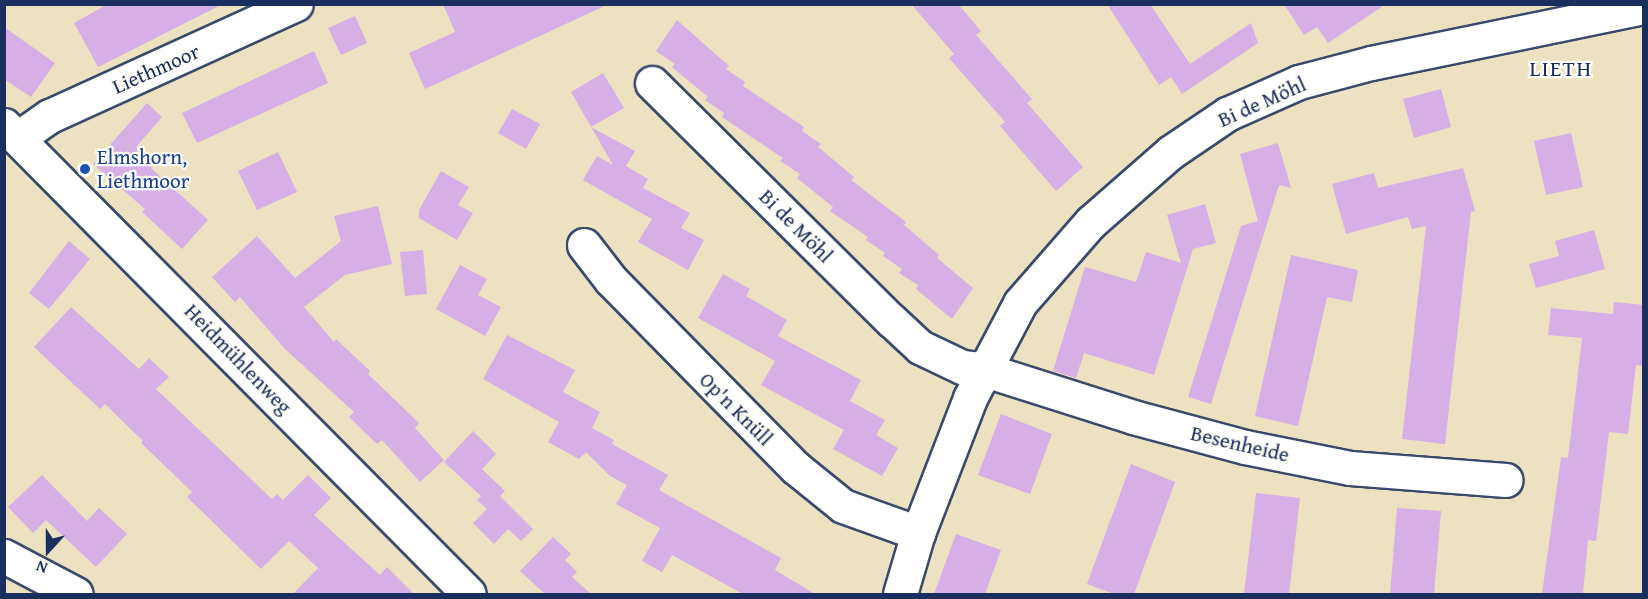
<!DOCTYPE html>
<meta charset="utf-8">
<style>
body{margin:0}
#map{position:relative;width:1648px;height:599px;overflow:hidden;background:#ece1c0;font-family:"Gentium Book Plus",serif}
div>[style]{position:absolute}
.building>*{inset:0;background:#d5afe6}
.roads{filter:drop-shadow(2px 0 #3a4a6d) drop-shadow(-2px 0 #3a4a6d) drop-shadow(0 2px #3a4a6d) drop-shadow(0 -2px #3a4a6d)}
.minor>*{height:33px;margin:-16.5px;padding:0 16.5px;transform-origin:16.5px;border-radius:16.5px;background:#fff}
.dots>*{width:16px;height:16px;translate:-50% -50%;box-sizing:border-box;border:3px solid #fdfcf7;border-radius:50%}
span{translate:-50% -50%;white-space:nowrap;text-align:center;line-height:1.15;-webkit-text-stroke:4.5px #fdfcf7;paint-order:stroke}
.street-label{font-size:21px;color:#1b2f5e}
.transit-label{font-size:21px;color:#164399}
.left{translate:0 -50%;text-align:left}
.neighbourhood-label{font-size:22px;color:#1b2f5e;letter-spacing:1.5px}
.frame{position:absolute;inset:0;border:6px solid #1b2f5e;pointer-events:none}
.north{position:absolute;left:18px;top:521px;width:60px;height:60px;-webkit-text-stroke:4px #fdfcf7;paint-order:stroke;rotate:201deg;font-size:16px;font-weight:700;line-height:24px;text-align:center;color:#1b2f5e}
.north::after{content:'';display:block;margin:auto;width:21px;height:27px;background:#1b2f5e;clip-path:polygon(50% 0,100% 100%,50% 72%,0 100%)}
</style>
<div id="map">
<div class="building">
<i style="clip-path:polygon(108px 4px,223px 4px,98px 67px,74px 23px)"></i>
<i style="clip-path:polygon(443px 4px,609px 4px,425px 89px,409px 53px,455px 32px)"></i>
<i style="clip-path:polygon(911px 4px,958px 4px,981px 31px,976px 35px,1032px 99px,1027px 103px,1083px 167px,1056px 191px,1000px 126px,1005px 122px,949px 58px,954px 54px)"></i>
<i style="clip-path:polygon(1107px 4px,1150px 4px,1190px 64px,1251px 23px,1258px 43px,1182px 94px,1171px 77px,1159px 85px)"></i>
<i style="clip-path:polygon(1284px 4px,1386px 4px,1328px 43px,1317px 27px,1304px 35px)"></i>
<i style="clip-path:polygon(355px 16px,367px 43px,341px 55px,328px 28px)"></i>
<i style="clip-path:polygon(677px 20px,729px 66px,726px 69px,745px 82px,743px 86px,804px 127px,802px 131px,821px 144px,818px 147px,854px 177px,851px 180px,906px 222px,904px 225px,939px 255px,937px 258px,973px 288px,952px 319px,916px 289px,918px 285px,899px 273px,902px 269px,883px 256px,885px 253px,866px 240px,868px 237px,830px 211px,833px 207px,797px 178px,800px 174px,780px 161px,783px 158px,722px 117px,724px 113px,705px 100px,708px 97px,672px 67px,675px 64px,656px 51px)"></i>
<i style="clip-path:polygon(4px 27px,55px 63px,31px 97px,4px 79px)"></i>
<i style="clip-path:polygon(314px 51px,328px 83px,197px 143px,182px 113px)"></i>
<i style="clip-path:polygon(603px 73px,624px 108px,591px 127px,635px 151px,626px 166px,648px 179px,643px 188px,690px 213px,681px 228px,704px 240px,688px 270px,638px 242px,652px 219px,583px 180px,597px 156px,613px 165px,571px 92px)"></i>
<i style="clip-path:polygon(1441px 89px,1451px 127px,1414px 138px,1403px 99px)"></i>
<i style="clip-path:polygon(147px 103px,162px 117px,136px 147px,155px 163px,151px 168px,208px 220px,182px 249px,142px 212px,145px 209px,93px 164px)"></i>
<i style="clip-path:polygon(512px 109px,540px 124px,526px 149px,498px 133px)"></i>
<i style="clip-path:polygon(1571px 133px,1583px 187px,1546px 195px,1534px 141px)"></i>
<i style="clip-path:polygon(1278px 143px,1291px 188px,1279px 185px,1211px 404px,1188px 397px,1241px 226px,1258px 221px,1240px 154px)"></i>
<i style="clip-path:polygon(278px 152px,297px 192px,257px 210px,238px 171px)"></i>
<i style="clip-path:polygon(1463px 168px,1475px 211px,1471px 212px,1445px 444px,1402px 439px,1426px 226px,1412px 229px,1408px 217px,1346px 234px,1332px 184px,1374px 173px,1378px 188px)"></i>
<i style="clip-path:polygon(441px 171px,469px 187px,458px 205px,473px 213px,457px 240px,419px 218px,419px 210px)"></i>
<i style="clip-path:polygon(1205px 204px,1216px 243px,1193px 249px,1154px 375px,1084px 353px,1076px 378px,1053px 371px,1085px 267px,1136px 282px,1146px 252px,1181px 263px,1167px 215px)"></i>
<i style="clip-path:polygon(378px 206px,392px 264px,345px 275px,304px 307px,334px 342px,336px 339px,370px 371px,368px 374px,419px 423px,415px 428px,444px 460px,420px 482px,382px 440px,377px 444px,349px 417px,354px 412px,285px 349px,240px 297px,235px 302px,212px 277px,257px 236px,295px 278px,341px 241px,334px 216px)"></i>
<i style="clip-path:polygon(1594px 230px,1605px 269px,1536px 288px,1529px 264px,1559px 256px,1555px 241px)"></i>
<i style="clip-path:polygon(69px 241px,90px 259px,49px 309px,29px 293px)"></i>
<i style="clip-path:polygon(423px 250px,427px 294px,405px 296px,400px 252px)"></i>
<i style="clip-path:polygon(1291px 255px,1358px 270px,1352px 302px,1327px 297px,1298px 426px,1255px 416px)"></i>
<i style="clip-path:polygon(460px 265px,487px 279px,478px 295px,501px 307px,485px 336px,436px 309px)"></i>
<i style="clip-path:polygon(723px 274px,750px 289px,746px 296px,787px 320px,778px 336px,861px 380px,850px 401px,885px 420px,876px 435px,898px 448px,882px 476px,833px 449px,844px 430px,761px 385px,775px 361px,698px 318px)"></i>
<i style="clip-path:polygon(1614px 302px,1644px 305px,1644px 366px,1636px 365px,1628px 434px,1609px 432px,1596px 541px,1588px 540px,1583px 594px,1542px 594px,1561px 457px,1568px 458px,1582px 338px,1548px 335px,1551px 308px,1613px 314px)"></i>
<i style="clip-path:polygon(71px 307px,139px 369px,149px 358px,169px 377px,156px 389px,272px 499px,277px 494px,283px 500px,308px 475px,331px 498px,314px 515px,380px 575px,387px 567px,414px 594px,293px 594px,318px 568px,289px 541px,261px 569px,187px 497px,192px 492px,141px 443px,143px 441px,105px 404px,100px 409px,34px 347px)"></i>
<i style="clip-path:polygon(507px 335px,575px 370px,563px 392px,600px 412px,592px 428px,614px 440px,612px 444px,668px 475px,659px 490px,781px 558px,775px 570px,815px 594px,743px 594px,672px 555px,662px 572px,642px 561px,660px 528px,616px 504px,627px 485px,610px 476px,586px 452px,579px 459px,548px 442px,559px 422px,483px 379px)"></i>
<i style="clip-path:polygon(1001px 414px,1052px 434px,1030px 494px,978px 475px)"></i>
<i style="clip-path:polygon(473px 431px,496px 454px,482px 469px,505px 491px,500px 496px,533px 529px,521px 541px,508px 529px,494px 544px,473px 523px,487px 509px,477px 500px,481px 496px,444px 462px)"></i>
<i style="clip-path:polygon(1131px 464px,1175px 482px,1134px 594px,1114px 594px,1087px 584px)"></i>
<i style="clip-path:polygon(42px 475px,87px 521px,99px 508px,127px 534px,96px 567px,46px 520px,33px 533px,8px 507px)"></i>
<i style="clip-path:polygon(1256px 493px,1300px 498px,1289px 594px,1244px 594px)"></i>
<i style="clip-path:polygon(1397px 508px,1441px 511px,1434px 594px,1390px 594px)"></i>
<i style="clip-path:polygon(956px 534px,1001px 550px,985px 594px,934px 594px)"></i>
<i style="clip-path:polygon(553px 537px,571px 554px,565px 560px,577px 572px,572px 577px,591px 594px,545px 594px,520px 571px)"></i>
</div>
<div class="roads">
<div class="minor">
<i style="left:652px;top:83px;width:337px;rotate:44.8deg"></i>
<i style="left:891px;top:320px;width:40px;rotate:43deg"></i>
<i style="left:920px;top:347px;width:47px;rotate:25.5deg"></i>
<i style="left:962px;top:367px;width:20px;rotate:6deg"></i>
<i style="left:982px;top:369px;width:158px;rotate:17.6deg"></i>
<i style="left:1133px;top:417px;width:116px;rotate:15deg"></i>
<i style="left:1245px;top:447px;width:107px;rotate:11.3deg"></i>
<i style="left:1350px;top:468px;width:156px;rotate:4.4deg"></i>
<i style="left:4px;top:125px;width:660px;rotate:45.25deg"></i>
<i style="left:18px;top:138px;width:39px;rotate:-35deg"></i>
<i style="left:50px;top:116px;width:270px;rotate:-24.5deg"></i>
<i style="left:584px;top:245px;width:44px;rotate:52.4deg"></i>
<i style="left:611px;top:280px;width:264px;rotate:45.5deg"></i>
<i style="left:796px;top:468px;width:60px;rotate:39deg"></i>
<i style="left:843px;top:506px;width:80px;rotate:19.8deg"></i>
<i style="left:4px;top:556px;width:81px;rotate:27.8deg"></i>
<i style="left:900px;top:594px;width:64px;rotate:-73.6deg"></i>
<i style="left:918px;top:533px;width:145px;rotate:-68.9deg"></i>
<i style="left:970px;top:398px;width:107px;rotate:-62.2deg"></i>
<i style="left:1020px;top:303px;width:108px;rotate:-48.8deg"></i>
<i style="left:1091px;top:222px;width:106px;rotate:-41.2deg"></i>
<i style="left:1171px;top:152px;width:68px;rotate:-34.2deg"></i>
<i style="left:1227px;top:114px;width:79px;rotate:-24deg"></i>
<i style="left:1299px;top:82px;width:74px;rotate:-14.8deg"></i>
<i style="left:1371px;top:63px;width:279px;rotate:-11.6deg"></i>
</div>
</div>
<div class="dots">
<i style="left:85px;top:169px;background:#1a4fb4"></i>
</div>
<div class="street-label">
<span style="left:156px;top:69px;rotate:-24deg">Liethmoor</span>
<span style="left:1262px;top:102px;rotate:-24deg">Bi de Möhl</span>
<span style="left:796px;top:226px;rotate:45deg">Bi de Möhl</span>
<span style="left:238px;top:359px;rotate:46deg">Heidmühlenweg</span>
<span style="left:736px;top:409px;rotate:45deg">Op'n Knüll</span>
<span style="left:1240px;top:444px;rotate:13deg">Besenheide</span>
</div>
<div class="transit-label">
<span class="left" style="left:97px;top:169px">Elmshorn,<br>Liethmoor</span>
</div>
<div class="neighbourhood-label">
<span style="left:1561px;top:69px">LIETH</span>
</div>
<div class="frame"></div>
<div class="north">N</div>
</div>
